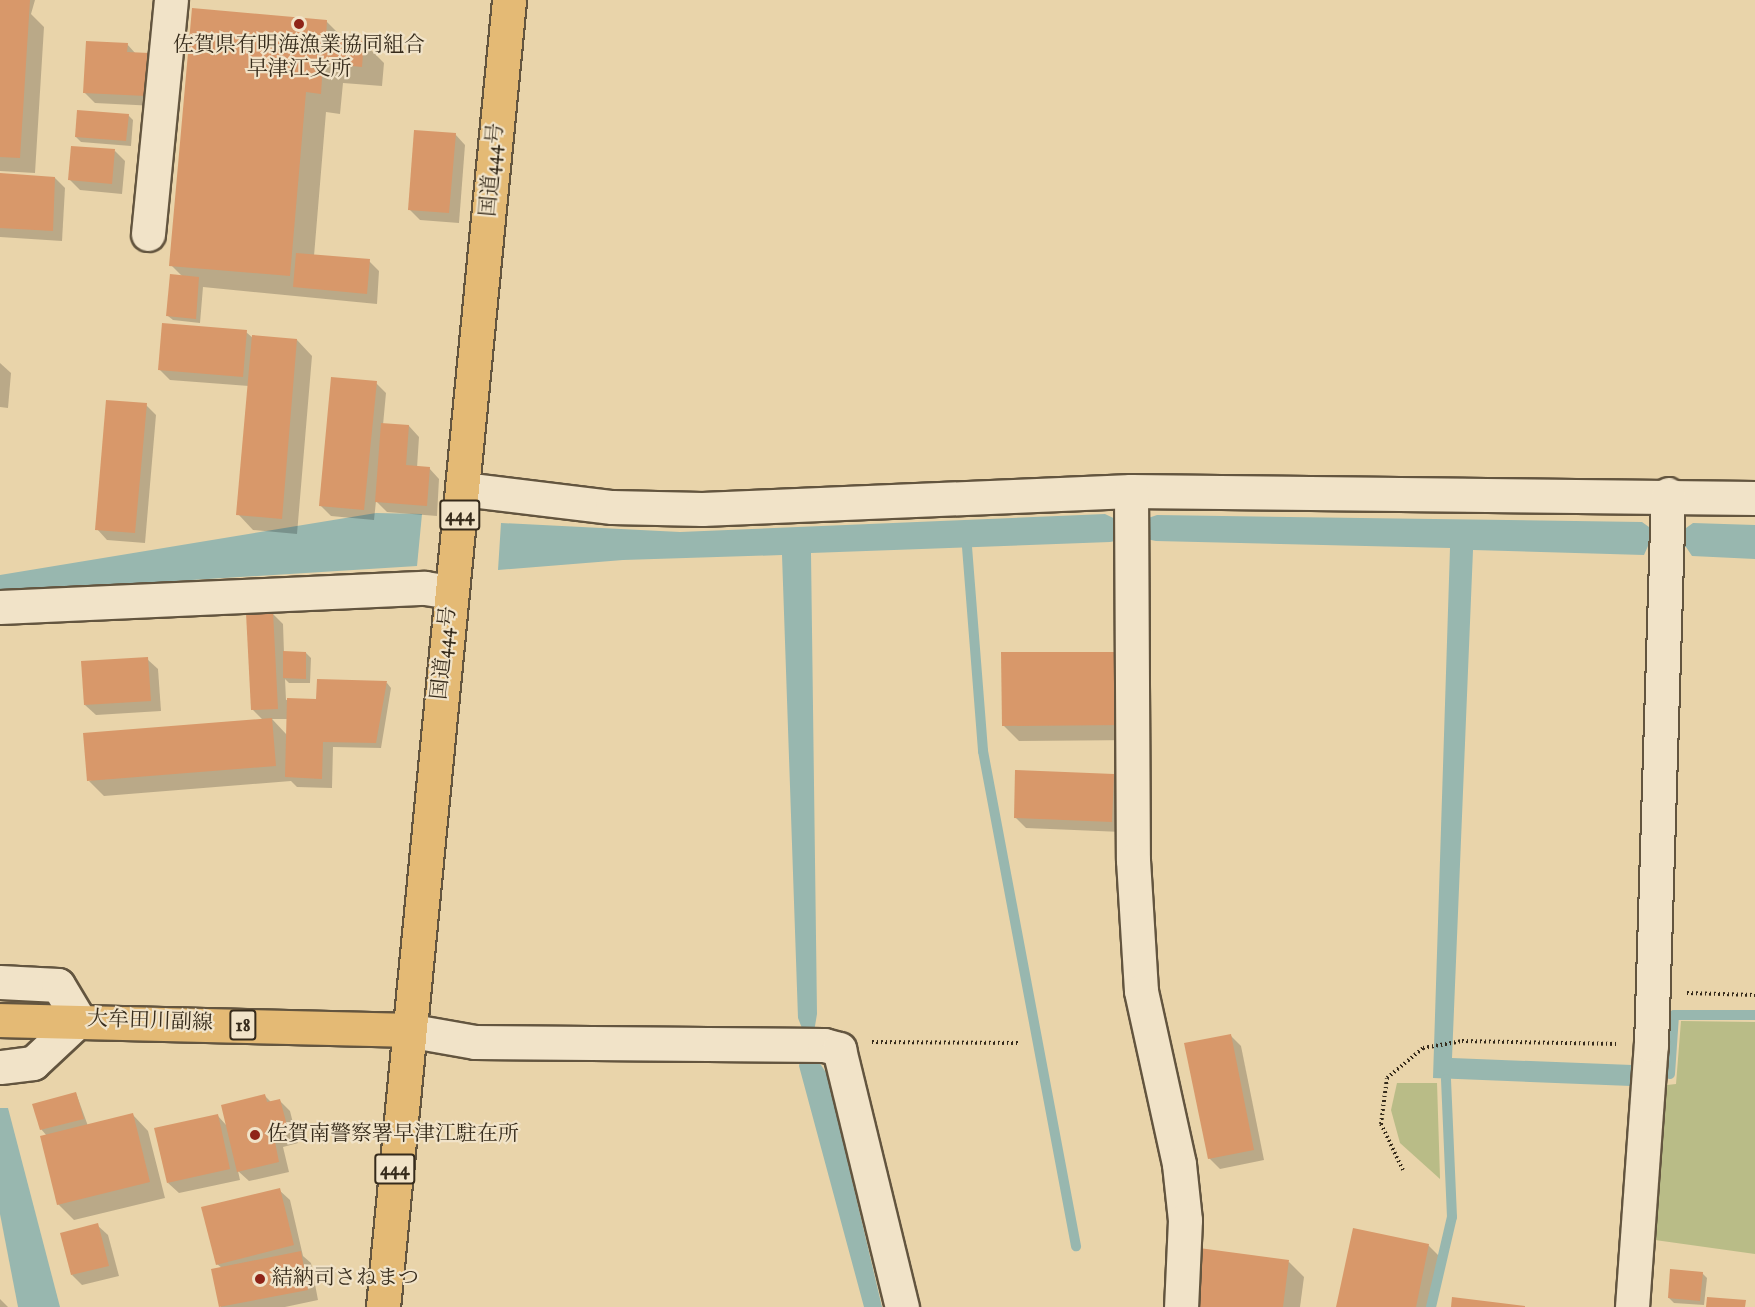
<!DOCTYPE html>
<meta charset="utf-8">
<style>
body{margin:0}
#map{position:relative;width:1755px;height:1307px;overflow:hidden;background:#e9d4aa;font-family:"IM FELL English","Noto Serif JP",serif}
div>[style]{position:absolute}
.green>*{inset:0;background:#b9bc87}
.water>*{inset:0;background:#98b7af}
.shadow>*{inset:0;background:#0003}
.stream>*{height:10px;margin:-5px;padding:0 5px;transform-origin:5px;border-radius:5px;background:#98b7af}
.building>*{inset:0;background:#d8986a}
.path>*{height:4px;margin-top:-2px;transform-origin:0;background:repeating-linear-gradient(90deg,#362b1b 0 1.5px,transparent 0 4.5px)}
.roads{filter:drop-shadow(2px 0 #63553f) drop-shadow(-2px 0 #63553f) drop-shadow(0 2px #63553f) drop-shadow(0 -2px #63553f)}
.minor>*{height:33px;margin:-16.5px;padding:0 16.5px;transform-origin:16.5px;border-radius:16.5px;background:#f1e3c8}
.major>*{height:33px;margin:-16.5px;padding:0 16.5px;transform-origin:16.5px;border-radius:16.5px;background:#e4ba75}
.highway>*{height:33px;margin:-16.5px;padding:0 16.5px;transform-origin:16.5px;border-radius:16.5px;background:#e4ba75}
.dots>*{width:16px;height:16px;translate:-50% -50%;box-sizing:border-box;border:3px solid #f1e3c8;border-radius:50%}
span{translate:-50% -50%;white-space:nowrap;text-align:center;line-height:1.15;-webkit-text-stroke:4.5px #f1e3c8;paint-order:stroke}
.shield-label span{padding:2px 4px;background:#f1e3c8;border:2px solid;border-radius:4px;-webkit-text-stroke-width:0}
.shield-label{font-size:20px;color:#362b1b;font-weight:700}
.poi-label{font-size:21px;color:#362b1b}
.left{translate:0 -50%;text-align:left}
.street-label{font-size:21px;color:#362b1b}
</style>
<div id="map">
<div class="green">
<i style="clip-path:polygon(1681px 1021px,1755px 1022px,1755px 1254px,1655px 1240px,1667px 1085px,1676px 1084px)"></i>
<i style="clip-path:polygon(1397px 1083px,1437px 1083px,1440px 1179px,1400px 1143px,1391px 1110px)"></i>
</div>
<div class="water">
<i style="clip-path:polygon(376px 513px,422px 514px,417px 566px,0 592px,0 575px)"></i>
<i style="clip-path:polygon(1105px 514px,1128px 525px,1157px 515px,1642px 522px,1649px 527px,1686px 528px,1693px 523px,1755px 525px,1755px 559px,1692px 556px,1686px 547px,1648px 546px,1644px 555px,1473px 550px,1452px 1058px,1632px 1065px,1631px 1086px,1433px 1078px,1450px 548px,1156px 541px,1136px 537px,1110px 542px,811px 553px,817px 1014px,811px 1050px,827px 1074px,882px 1307px,864px 1307px,799px 1066px,805px 1036px,798px 1018px,782px 555px,623px 560px,498px 570px,501px 523px,680px 532px)"></i>
<i style="clip-path:polygon(0 1108px,8px 1108px,60px 1307px,18px 1307px,0 1214px)"></i>
</div>
<div class="shadow">
<i style="clip-path:polygon(0 0,35px 0,31px 14px,44px 27px,35px 173px,0 171px)"></i>
<i style="clip-path:polygon(326px 21px,346px 41px,363px 42px,384px 63px,382px 86px,343px 83px,340px 114px,326px 112px,314px 256px,369px 261px,379px 271px,377px 304px,203px 287px,200px 323px,173px 320px,168px 316px,183px 277px,171px 265px)"></i>
<i style="clip-path:polygon(127px 44px,136px 54px,148px 55px,159px 65px,156px 106px,95px 103px,84px 92px)"></i>
<i style="clip-path:polygon(128px 115px,133px 120px,131px 146px,81px 142px,76px 137px)"></i>
<i style="clip-path:polygon(455px 134px,465px 145px,459px 223px,420px 220px,409px 209px)"></i>
<i style="clip-path:polygon(115px 151px,125px 161px,122px 194px,80px 190px,70px 180px)"></i>
<i style="clip-path:polygon(0 175px,55px 178px,65px 188px,62px 241px,0 237px)"></i>
<i style="clip-path:polygon(246px 332px,254px 339px,297px 340px,312px 356px,297px 534px,253px 530px,238px 514px,249px 386px,170px 380px,159px 369px)"></i>
<i style="clip-path:polygon(0 363px,11px 373px,8px 408px,0 407px)"></i>
<i style="clip-path:polygon(376px 383px,386px 393px,383px 425px,409px 426px,419px 437px,417px 468px,429px 468px,439px 479px,437px 516px,387px 512px,376px 501px,374px 520px,331px 516px,320px 505px)"></i>
<i style="clip-path:polygon(146px 405px,156px 415px,145px 543px,107px 540px,97px 529px)"></i>
<i style="clip-path:polygon(evenodd,272px 613px,283px 624px,284px 653px,306px 653px,311px 658px,310px 683px,289px 683px,285px 679px,286px 700px,320px 701px,387px 683px,391px 688px,381px 748px,333px 747px,332px 788px,297px 787px,291px 781px,104px 796px,89px 781px,263px 720px,252px 709px,272px 613px,272px 719px,288px 719px,287px 735px,272px 719px)"></i>
<i style="clip-path:polygon(1123px 653px,1139px 740px,1019px 741px,1003px 725px)"></i>
<i style="clip-path:polygon(147px 659px,158px 669px,161px 711px,96px 715px,85px 705px)"></i>
<i style="clip-path:polygon(1113px 775px,1123px 785px,1122px 832px,1026px 828px,1015px 817px)"></i>
<i style="clip-path:polygon(1231px 1036px,1241px 1046px,1264px 1160px,1220px 1169px,1209px 1158px)"></i>
<i style="clip-path:polygon(76px 1093px,88px 1126px,133px 1115px,148px 1131px,165px 1198px,74px 1220px,58px 1204px,47px 1136px,41px 1129px)"></i>
<i style="clip-path:polygon(265px 1096px,272px 1103px,280px 1101px,290px 1111px,298px 1143px,283px 1147px,289px 1172px,249px 1181px,238px 1171px,240px 1180px,179px 1193px,168px 1183px,218px 1116px,227px 1126px)"></i>
<i style="clip-path:polygon(279px 1190px,290px 1200px,303px 1256px,311px 1263px,318px 1300px,285px 1307px,221px 1307px,213px 1270px,222px 1268px,217px 1264px)"></i>
<i style="clip-path:polygon(97px 1225px,108px 1235px,119px 1276px,82px 1285px,72px 1275px)"></i>
<i style="clip-path:polygon(1428px 1245px,1444px 1261px,1434px 1307px,1337px 1307px)"></i>
<i style="clip-path:polygon(1289px 1262px,1304px 1277px,1300px 1307px,1193px 1307px)"></i>
<i style="clip-path:polygon(1702px 1273px,1707px 1278px,1704px 1305px,1674px 1303px,1669px 1298px)"></i>
<i style="clip-path:polygon(0 1299px,8px 1307px,0 1307px)"></i>
</div>
<div class="stream">
<i style="left:967px;top:547px;width:205px;rotate:85.5deg"></i>
<i style="left:983px;top:751px;width:504px;rotate:79.36deg"></i>
<i style="left:1670px;top:1074px;width:59px;rotate:-86.1deg"></i>
<i style="left:1674px;top:1015px;width:81px"></i>
<i style="left:1431px;top:1307px;width:92px;rotate:-76.9deg"></i>
<i style="left:1452px;top:1217px;width:138px;rotate:-92.5deg"></i>
</div>
<div class="building">
<i style="clip-path:polygon(0 0,30px 0,20px 158px,0 157px)"></i>
<i style="clip-path:polygon(192px 8px,327px 20px,326px 38px,364px 41px,362px 67px,323px 63px,321px 94px,306px 92px,290px 276px,169px 266px)"></i>
<i style="clip-path:polygon(86px 41px,128px 43px,127px 52px,149px 53px,146px 96px,83px 93px)"></i>
<i style="clip-path:polygon(77px 110px,129px 114px,126px 141px,75px 137px)"></i>
<i style="clip-path:polygon(414px 130px,456px 133px,449px 213px,408px 210px)"></i>
<i style="clip-path:polygon(71px 146px,115px 149px,112px 184px,68px 180px)"></i>
<i style="clip-path:polygon(0 173px,55px 177px,53px 231px,0 228px)"></i>
<i style="clip-path:polygon(296px 253px,370px 259px,367px 294px,293px 287px)"></i>
<i style="clip-path:polygon(170px 274px,199px 277px,196px 319px,166px 316px)"></i>
<i style="clip-path:polygon(162px 323px,247px 330px,243px 377px,158px 370px)"></i>
<i style="clip-path:polygon(252px 335px,297px 339px,282px 519px,236px 515px)"></i>
<i style="clip-path:polygon(331px 377px,377px 381px,364px 510px,319px 506px)"></i>
<i style="clip-path:polygon(106px 400px,147px 403px,135px 533px,95px 530px)"></i>
<i style="clip-path:polygon(381px 423px,409px 425px,406px 465px,430px 467px,427px 506px,375px 502px)"></i>
<i style="clip-path:polygon(273px 612px,278px 709px,251px 710px,246px 613px)"></i>
<i style="clip-path:polygon(283px 651px,306px 652px,306px 679px,283px 678px)"></i>
<i style="clip-path:polygon(1001px 652px,1124px 652px,1124px 725px,1002px 726px)"></i>
<i style="clip-path:polygon(148px 657px,151px 701px,84px 705px,81px 661px)"></i>
<i style="clip-path:polygon(317px 679px,387px 681px,376px 743px,323px 742px,322px 779px,285px 777px,287px 698px,316px 699px)"></i>
<i style="clip-path:polygon(272px 718px,276px 766px,87px 781px,83px 733px)"></i>
<i style="clip-path:polygon(1015px 770px,1114px 774px,1112px 822px,1014px 818px)"></i>
<i style="clip-path:polygon(1231px 1034px,1254px 1150px,1208px 1159px,1184px 1043px)"></i>
<i style="clip-path:polygon(76px 1092px,84px 1119px,40px 1130px,32px 1104px)"></i>
<i style="clip-path:polygon(265px 1094px,267px 1102px,280px 1099px,289px 1133px,274px 1137px,279px 1162px,237px 1172px,221px 1105px)"></i>
<i style="clip-path:polygon(133px 1113px,150px 1182px,57px 1205px,40px 1136px)"></i>
<i style="clip-path:polygon(218px 1114px,230px 1169px,167px 1183px,154px 1128px)"></i>
<i style="clip-path:polygon(280px 1188px,294px 1245px,216px 1265px,201px 1207px)"></i>
<i style="clip-path:polygon(98px 1223px,109px 1266px,71px 1275px,60px 1233px)"></i>
<i style="clip-path:polygon(1353px 1228px,1429px 1244px,1416px 1307px,1336px 1307px)"></i>
<i style="clip-path:polygon(1199px 1248px,1289px 1260px,1283px 1307px,1191px 1307px)"></i>
<i style="clip-path:polygon(301px 1251px,308px 1290px,219px 1307px,211px 1269px)"></i>
<i style="clip-path:polygon(1670px 1269px,1703px 1272px,1700px 1301px,1668px 1298px)"></i>
<i style="clip-path:polygon(1452px 1297px,1525px 1306px,1525px 1307px,1451px 1307px)"></i>
<i style="clip-path:polygon(1707px 1297px,1746px 1300px,1745px 1307px,1706px 1307px)"></i>
</div>
<div class="path">
<i style="left:1687px;top:993px;width:68px;rotate:1.7deg"></i>
<i style="left:872px;top:1042px;width:147px;rotate:0.4deg"></i>
<i style="left:1403px;top:1170px;width:51px;rotate:-115.6deg"></i>
<i style="left:1381px;top:1124px;width:46px;rotate:-82.6deg"></i>
<i style="left:1387px;top:1078px;width:47px;rotate:-39.8deg"></i>
<i style="left:1423px;top:1048px;width:40px;rotate:-10deg"></i>
<i style="left:1462px;top:1041px;width:156px;rotate:1.1deg"></i>
</div>
<div class="roads">
<div class="minor">
<i style="left:148px;top:234px;width:235px;rotate:-84.4deg"></i>
<i style="left:463px;top:489px;width:150px;rotate:6.9deg"></i>
<i style="left:612px;top:507px;width:90px;rotate:1.3deg"></i>
<i style="left:702px;top:509px;width:429px;rotate:-2.4deg"></i>
<i style="left:1131px;top:491px;width:624px;rotate:0.64deg"></i>
<i style="left:1131px;top:491px;width:369px;rotate:89.7deg"></i>
<i style="left:1133px;top:860px;width:131px;rotate:86.5deg"></i>
<i style="left:1141px;top:991px;width:177px;rotate:77.6deg"></i>
<i style="left:1179px;top:1164px;width:56px;rotate:83.9deg"></i>
<i style="left:1185px;top:1220px;width:87px;rotate:92.6deg"></i>
<i style="left:0;top:607px;width:425px;rotate:-2.6deg"></i>
<i style="left:425px;top:588px;width:26px;rotate:9deg"></i>
<i style="left:0;top:982px;width:58px;rotate:3deg"></i>
<i style="left:58px;top:985px;width:41px;rotate:59deg"></i>
<i style="left:79px;top:1020px;width:63px;rotate:136.9deg"></i>
<i style="left:33px;top:1063px;width:33px;rotate:173deg"></i>
<i style="left:407px;top:1030px;width:69px;rotate:10deg"></i>
<i style="left:475px;top:1042px;width:349px;rotate:0.5deg"></i>
<i style="left:824px;top:1045px;width:16px;rotate:15deg"></i>
<i style="left:839px;top:1049px;width:266px;rotate:76.3deg"></i>
<i style="left:1632px;top:1307px;width:263px;rotate:-85.9deg"></i>
<i style="left:1651px;top:1045px;width:551px;rotate:-88.23deg"></i>
</div>
<div class="major">
<i style="left:0;top:1020px;width:407px;rotate:1.4deg"></i>
</div>
<div class="highway">
<i style="left:383px;top:1307px;width:1313px;rotate:-84.49deg"></i>
</div>
</div>
<div class="dots">
<i style="left:299px;top:24px;background:#8f2418"></i>
<i style="left:255px;top:1135px;background:#8f2418"></i>
<i style="left:260px;top:1279px;background:#8f2418"></i>
</div>
<div class="shield-label">
<span style="left:460px;top:515px">444</span>
<span style="left:243px;top:1025px">18</span>
<span style="left:395px;top:1169px">444</span>
</div>
<div class="poi-label">
<span style="left:299px;top:58px">佐賀県有明海漁業協同組合<br>早津江支所</span>
<span class="left" style="left:267px;top:1135px">佐賀南警察署早津江駐在所</span>
<span class="left" style="left:272px;top:1279px">結納司さねまつ</span>
</div>
<div class="street-label">
<span style="left:493px;top:170px;rotate:-85deg">国道444号</span>
<span style="left:445px;top:653px;rotate:-84deg">国道444号</span>
<span style="left:150px;top:1022px;rotate:2deg">大牟田川副線</span>
</div>
</div>
